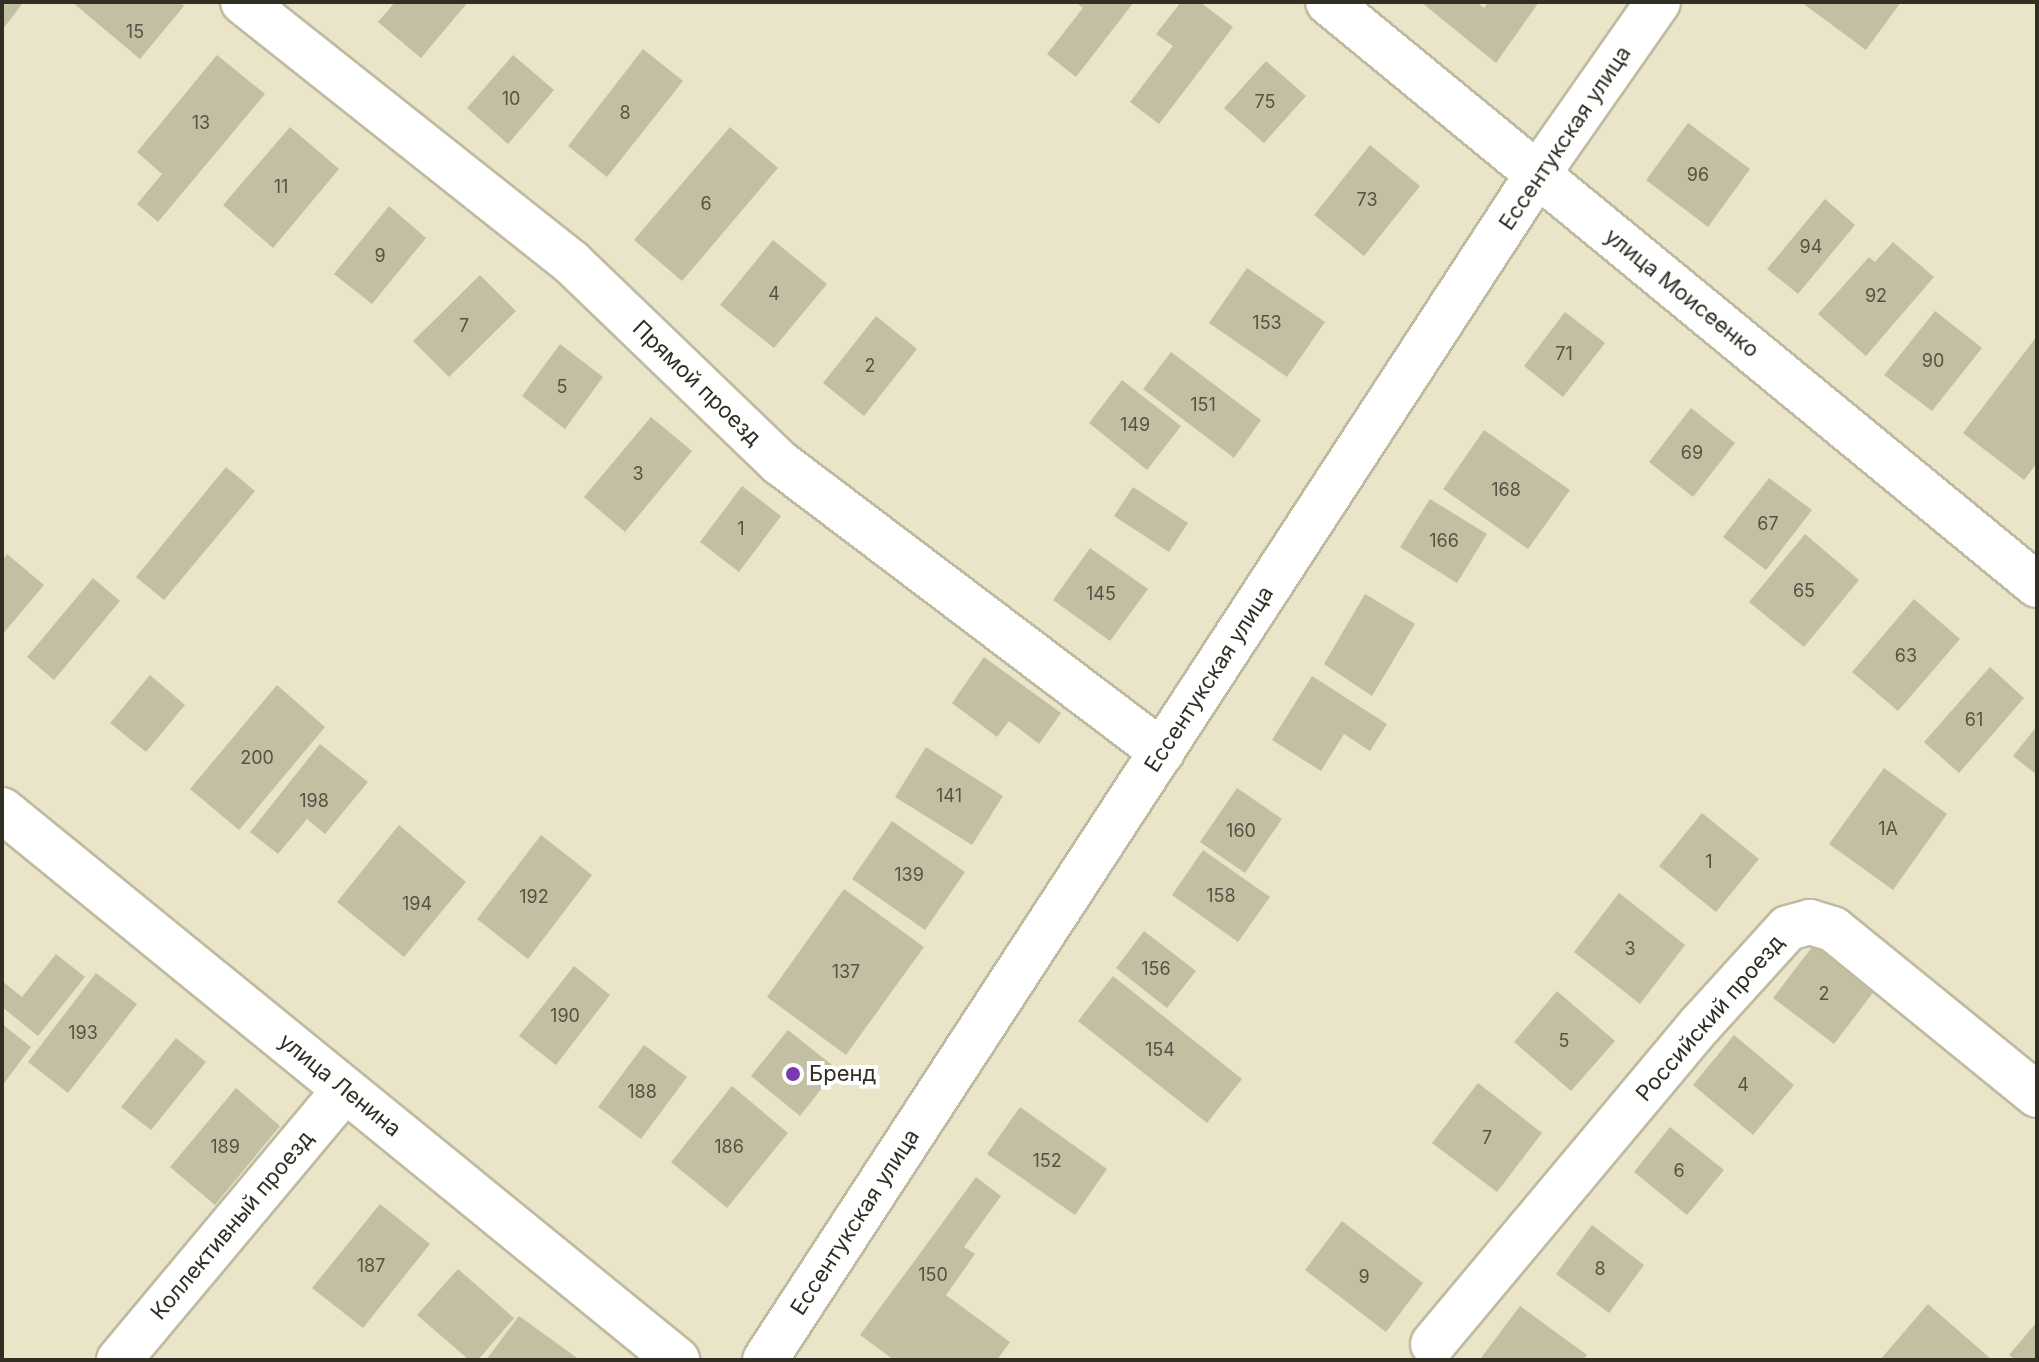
<!DOCTYPE html>
<meta charset="utf-8">
<style>
body{margin:0}
#map{position:relative;width:2039px;height:1362px;overflow:hidden;background:#eae5c9;font-family:Inter,sans-serif}
div>[style]{position:absolute}
.building>*{inset:0;background:#c3bfa3}
.roads{filter:drop-shadow(2px 0 #c0bba0) drop-shadow(-2px 0 #c0bba0) drop-shadow(0 2px #c0bba0) drop-shadow(0 -2px #c0bba0)}
.minor>*{height:44px;margin:-22px;padding:0 22px;transform-origin:22px;border-radius:22px;background:#fff}
.dots>*{width:22px;height:22px;translate:-50% -50%;box-sizing:border-box;border:4px solid #fff;border-radius:50%}
span{translate:-50% -50%;white-space:nowrap;text-align:center;line-height:1.15;-webkit-text-stroke:8px #fff;paint-order:stroke}
.number-label{font-size:18px;color:#565344}
.number-label span{-webkit-text-stroke-width:0}
.street-label{font-size:22px;color:#312f24}
.poi-label{font-size:22px;color:#312f24}
.left{translate:0 -50%;text-align:left}
.frame{position:absolute;inset:0;border:4px solid #312f24;pointer-events:none}
</style>
<div id="map">
<div class="building">
<i style="clip-path:polygon(2px 2px,23px 3px,2px 30px)"></i>
<i style="clip-path:polygon(72px 2px,179px 2px,184px 6px,140px 59px)"></i>
<i style="clip-path:polygon(395px 2px,468px 2px,421px 58px,378px 22px)"></i>
<i style="clip-path:polygon(1075px 2px,1134px 2px,1076px 77px,1047px 54px,1083px 8px)"></i>
<i style="clip-path:polygon(1181px 2px,1200px 2px,1233px 27px,1159px 124px,1130px 102px,1173px 46px,1156px 34px)"></i>
<i style="clip-path:polygon(1421px 2px,1476px 2px,1484px 8px,1488px 2px,1539px 2px,1496px 63px)"></i>
<i style="clip-path:polygon(1801px 2px,1901px 2px,1866px 50px)"></i>
<i style="clip-path:polygon(643px 49px,683px 81px,607px 177px,568px 146px)"></i>
<i style="clip-path:polygon(217px 55px,265px 94px,158px 222px,137px 204px,162px 174px,137px 152px)"></i>
<i style="clip-path:polygon(513px 55px,554px 90px,508px 144px,467px 108px)"></i>
<i style="clip-path:polygon(1266px 61px,1306px 96px,1264px 143px,1224px 108px)"></i>
<i style="clip-path:polygon(1688px 123px,1750px 169px,1708px 227px,1646px 180px)"></i>
<i style="clip-path:polygon(290px 127px,339px 169px,273px 248px,223px 205px)"></i>
<i style="clip-path:polygon(730px 127px,778px 168px,682px 281px,634px 240px)"></i>
<i style="clip-path:polygon(1370px 145px,1420px 186px,1364px 256px,1314px 215px)"></i>
<i style="clip-path:polygon(1825px 199px,1855px 225px,1798px 294px,1767px 269px)"></i>
<i style="clip-path:polygon(389px 206px,426px 238px,372px 304px,334px 274px)"></i>
<i style="clip-path:polygon(773px 240px,827px 284px,774px 348px,720px 305px)"></i>
<i style="clip-path:polygon(1893px 242px,1934px 277px,1866px 356px,1818px 314px,1869px 257px,1875px 262px)"></i>
<i style="clip-path:polygon(1247px 268px,1325px 322px,1287px 377px,1209px 323px)"></i>
<i style="clip-path:polygon(480px 275px,516px 311px,449px 377px,413px 341px)"></i>
<i style="clip-path:polygon(1935px 311px,1982px 348px,1932px 411px,1884px 375px)"></i>
<i style="clip-path:polygon(1565px 312px,1605px 343px,1563px 397px,1524px 366px)"></i>
<i style="clip-path:polygon(876px 316px,917px 349px,864px 416px,823px 383px)"></i>
<i style="clip-path:polygon(2037px 336px,2037px 463px,2024px 480px,1963px 433px)"></i>
<i style="clip-path:polygon(560px 344px,603px 377px,565px 429px,522px 396px)"></i>
<i style="clip-path:polygon(1171px 352px,1261px 420px,1234px 458px,1143px 389px)"></i>
<i style="clip-path:polygon(1122px 380px,1181px 426px,1147px 470px,1089px 423px)"></i>
<i style="clip-path:polygon(1691px 408px,1735px 443px,1693px 497px,1649px 462px)"></i>
<i style="clip-path:polygon(651px 417px,692px 451px,625px 532px,584px 497px)"></i>
<i style="clip-path:polygon(1484px 430px,1570px 490px,1528px 549px,1443px 489px)"></i>
<i style="clip-path:polygon(226px 467px,255px 491px,164px 600px,136px 577px)"></i>
<i style="clip-path:polygon(1769px 478px,1812px 510px,1766px 570px,1723px 537px)"></i>
<i style="clip-path:polygon(742px 486px,781px 516px,739px 572px,700px 542px)"></i>
<i style="clip-path:polygon(1133px 487px,1188px 523px,1169px 552px,1114px 516px)"></i>
<i style="clip-path:polygon(1430px 499px,1487px 534px,1457px 583px,1400px 547px)"></i>
<i style="clip-path:polygon(1805px 534px,1859px 580px,1804px 647px,1749px 602px)"></i>
<i style="clip-path:polygon(1090px 548px,1148px 589px,1110px 641px,1053px 600px)"></i>
<i style="clip-path:polygon(7px 554px,44px 585px,2px 635px,2px 561px)"></i>
<i style="clip-path:polygon(93px 578px,120px 601px,54px 680px,27px 657px)"></i>
<i style="clip-path:polygon(1365px 594px,1415px 624px,1372px 696px,1324px 664px)"></i>
<i style="clip-path:polygon(1914px 599px,1960px 639px,1898px 711px,1852px 672px)"></i>
<i style="clip-path:polygon(984px 657px,1061px 713px,1039px 744px,1009px 721px,997px 737px,952px 703px)"></i>
<i style="clip-path:polygon(1990px 667px,2024px 698px,1959px 773px,1924px 742px)"></i>
<i style="clip-path:polygon(150px 675px,185px 705px,146px 752px,110px 723px)"></i>
<i style="clip-path:polygon(1312px 676px,1387px 724px,1370px 751px,1344px 734px,1321px 771px,1272px 740px)"></i>
<i style="clip-path:polygon(277px 685px,325px 727px,239px 830px,190px 789px)"></i>
<i style="clip-path:polygon(2037px 726px,2037px 775px,2013px 756px)"></i>
<i style="clip-path:polygon(320px 744px,368px 782px,325px 834px,307px 819px,278px 854px,250px 832px)"></i>
<i style="clip-path:polygon(926px 747px,1003px 796px,972px 845px,895px 797px)"></i>
<i style="clip-path:polygon(1884px 768px,1947px 814px,1893px 890px,1829px 844px)"></i>
<i style="clip-path:polygon(1237px 788px,1282px 819px,1245px 873px,1200px 842px)"></i>
<i style="clip-path:polygon(1702px 813px,1759px 859px,1716px 912px,1659px 866px)"></i>
<i style="clip-path:polygon(892px 821px,965px 872px,925px 930px,852px 879px)"></i>
<i style="clip-path:polygon(399px 825px,466px 882px,404px 957px,337px 902px)"></i>
<i style="clip-path:polygon(541px 835px,592px 875px,528px 959px,477px 919px)"></i>
<i style="clip-path:polygon(1203px 850px,1270px 897px,1238px 942px,1172px 895px)"></i>
<i style="clip-path:polygon(844px 889px,924px 947px,846px 1055px,767px 997px)"></i>
<i style="clip-path:polygon(1619px 893px,1685px 945px,1640px 1004px,1574px 952px)"></i>
<i style="clip-path:polygon(1144px 931px,1196px 971px,1167px 1008px,1116px 968px)"></i>
<i style="clip-path:polygon(1815px 943px,1875px 990px,1834px 1044px,1773px 998px)"></i>
<i style="clip-path:polygon(56px 954px,85px 977px,38px 1036px,2px 1007px,2px 981px,22px 997px)"></i>
<i style="clip-path:polygon(574px 966px,610px 995px,556px 1065px,519px 1036px)"></i>
<i style="clip-path:polygon(96px 973px,137px 1004px,68px 1093px,28px 1062px)"></i>
<i style="clip-path:polygon(1113px 976px,1242px 1079px,1207px 1123px,1078px 1021px)"></i>
<i style="clip-path:polygon(1557px 991px,1615px 1041px,1571px 1091px,1514px 1042px)"></i>
<i style="clip-path:polygon(2px 1024px,31px 1047px,2px 1086px)"></i>
<i style="clip-path:polygon(788px 1030px,837px 1069px,800px 1116px,751px 1076px)"></i>
<i style="clip-path:polygon(1734px 1035px,1794px 1085px,1753px 1135px,1693px 1085px)"></i>
<i style="clip-path:polygon(176px 1038px,206px 1062px,151px 1130px,121px 1107px)"></i>
<i style="clip-path:polygon(644px 1045px,687px 1077px,641px 1139px,598px 1107px)"></i>
<i style="clip-path:polygon(1478px 1083px,1542px 1133px,1497px 1192px,1432px 1143px)"></i>
<i style="clip-path:polygon(732px 1086px,788px 1133px,727px 1208px,671px 1162px)"></i>
<i style="clip-path:polygon(236px 1088px,280px 1126px,215px 1205px,170px 1167px)"></i>
<i style="clip-path:polygon(1020px 1107px,1107px 1169px,1075px 1215px,987px 1154px)"></i>
<i style="clip-path:polygon(1670px 1127px,1724px 1170px,1687px 1215px,1634px 1172px)"></i>
<i style="clip-path:polygon(976px 1177px,1001px 1196px,964px 1247px,975px 1254px,946px 1295px,1010px 1342px,997px 1360px,894px 1360px,860px 1335px)"></i>
<i style="clip-path:polygon(380px 1204px,430px 1244px,363px 1328px,312px 1288px)"></i>
<i style="clip-path:polygon(1342px 1221px,1423px 1283px,1386px 1332px,1305px 1270px)"></i>
<i style="clip-path:polygon(1592px 1225px,1644px 1265px,1609px 1313px,1556px 1274px)"></i>
<i style="clip-path:polygon(458px 1269px,514px 1318px,478px 1360px,469px 1360px,417px 1315px)"></i>
<i style="clip-path:polygon(1928px 1304px,1992px 1360px,1880px 1360px)"></i>
<i style="clip-path:polygon(1520px 1306px,1587px 1355px,1583px 1360px,1481px 1358px)"></i>
<i style="clip-path:polygon(519px 1316px,580px 1360px,486px 1360px)"></i>
<i style="clip-path:polygon(2037px 1322px,2037px 1360px,2016px 1360px,2009px 1355px)"></i>
</div>
<div class="roads">
<div class="minor">
<i style="left:243px;top:2px;width:419px;rotate:38.4deg"></i>
<i style="left:571px;top:262px;width:290px;rotate:43.9deg"></i>
<i style="left:780px;top:463px;width:479px;rotate:37.1deg"></i>
<i style="left:1328px;top:2px;width:918px;rotate:39.43deg"></i>
<i style="left:2px;top:810px;width:871px;rotate:39.17deg"></i>
<i style="left:1433px;top:1344px;width:415px;rotate:-50.1deg"></i>
<i style="left:1699px;top:1026px;width:132px;rotate:-47.8deg"></i>
<i style="left:1788px;top:928px;width:23px;rotate:-15deg"></i>
<i style="left:1810px;top:922px;width:24px;rotate:17deg"></i>
<i style="left:1833px;top:929px;width:263px;rotate:39.1deg"></i>
<i style="left:119px;top:1360px;width:352px;rotate:-50.1deg"></i>
<i style="left:765px;top:1360px;width:1414px;rotate:-56.92deg"></i>
<i style="left:1537px;top:175px;width:211px;rotate:-55deg"></i>
</div>
</div>
<div class="dots">
<i style="left:793px;top:1074px;background:#7c39ad"></i>
</div>
<div class="number-label">
<span style="left:135px;top:32px">15</span>
<span style="left:511px;top:99px">10</span>
<span style="left:1265px;top:102px">75</span>
<span style="left:625px;top:113px">8</span>
<span style="left:201px;top:123px">13</span>
<span style="left:1698px;top:175px">96</span>
<span style="left:281px;top:187px">11</span>
<span style="left:1367px;top:200px">73</span>
<span style="left:706px;top:204px">6</span>
<span style="left:1811px;top:247px">94</span>
<span style="left:380px;top:256px">9</span>
<span style="left:774px;top:294px">4</span>
<span style="left:1876px;top:296px">92</span>
<span style="left:1267px;top:323px">153</span>
<span style="left:464px;top:326px">7</span>
<span style="left:1564px;top:354px">71</span>
<span style="left:1933px;top:361px">90</span>
<span style="left:870px;top:366px">2</span>
<span style="left:562px;top:387px">5</span>
<span style="left:1203px;top:405px">151</span>
<span style="left:1135px;top:425px">149</span>
<span style="left:1692px;top:453px">69</span>
<span style="left:638px;top:474px">3</span>
<span style="left:1506px;top:490px">168</span>
<span style="left:1768px;top:524px">67</span>
<span style="left:741px;top:529px">1</span>
<span style="left:1444px;top:541px">166</span>
<span style="left:1804px;top:591px">65</span>
<span style="left:1101px;top:594px">145</span>
<span style="left:1906px;top:656px">63</span>
<span style="left:1974px;top:720px">61</span>
<span style="left:257px;top:758px">200</span>
<span style="left:949px;top:796px">141</span>
<span style="left:314px;top:801px">198</span>
<span style="left:1888px;top:829px">1А</span>
<span style="left:1241px;top:831px">160</span>
<span style="left:1709px;top:862px">1</span>
<span style="left:909px;top:875px">139</span>
<span style="left:1221px;top:896px">158</span>
<span style="left:534px;top:897px">192</span>
<span style="left:417px;top:904px">194</span>
<span style="left:1630px;top:949px">3</span>
<span style="left:1156px;top:969px">156</span>
<span style="left:846px;top:972px">137</span>
<span style="left:1824px;top:994px">2</span>
<span style="left:565px;top:1016px">190</span>
<span style="left:83px;top:1033px">193</span>
<span style="left:1564px;top:1041px">5</span>
<span style="left:1160px;top:1050px">154</span>
<span style="left:1743px;top:1085px">4</span>
<span style="left:642px;top:1092px">188</span>
<span style="left:1487px;top:1138px">7</span>
<span style="left:225px;top:1147px">189</span>
<span style="left:729px;top:1147px">186</span>
<span style="left:1047px;top:1161px">152</span>
<span style="left:1679px;top:1171px">6</span>
<span style="left:371px;top:1266px">187</span>
<span style="left:1600px;top:1269px">8</span>
<span style="left:933px;top:1275px">150</span>
<span style="left:1364px;top:1277px">9</span>
</div>
<div class="street-label">
<span style="left:1565px;top:138px;rotate:-56deg">Ессентукская улица</span>
<span style="left:1682px;top:293px;rotate:39deg">улица Моисеенко</span>
<span style="left:697px;top:383px;rotate:44deg">Прямой проезд</span>
<span style="left:1209px;top:679px;rotate:-57deg">Ессентукская улица</span>
<span style="left:1710px;top:1018px;rotate:-49deg">Российский проезд</span>
<span style="left:340px;top:1085px;rotate:39deg">улица Ленина</span>
<span style="left:855px;top:1222px;rotate:-57deg">Ессентукская улица</span>
<span style="left:232px;top:1225px;rotate:-50deg">Коллективный проезд</span>
</div>
<div class="poi-label">
<span class="left" style="left:809px;top:1074px">Бренд</span>
</div>
<div class="frame"></div>
</div>
